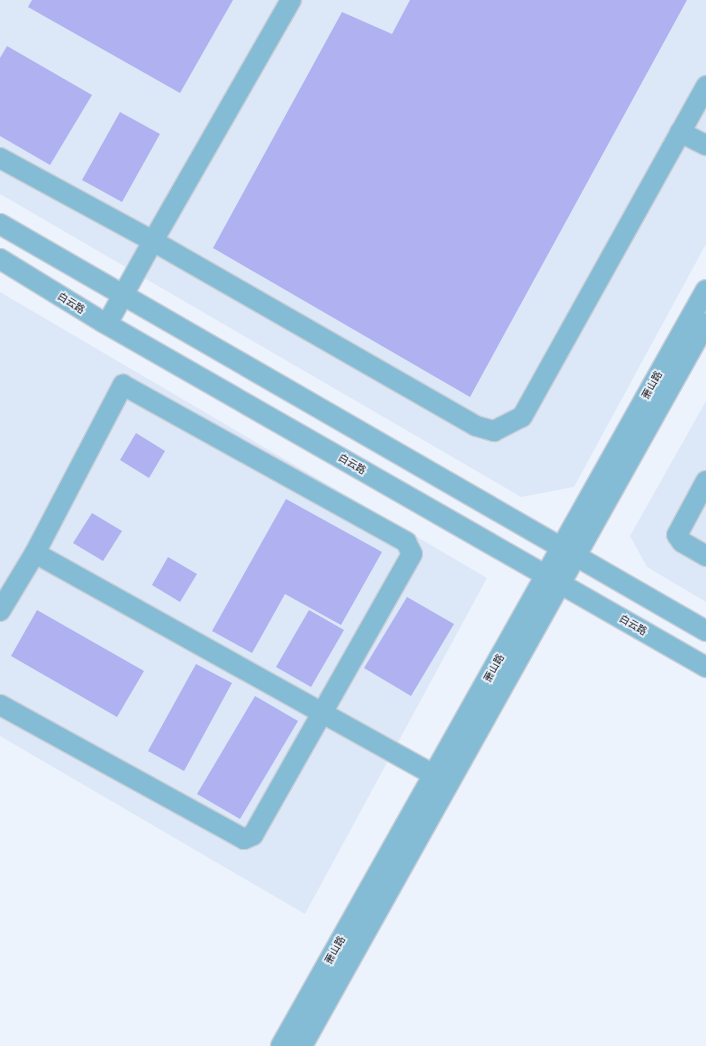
<!DOCTYPE html>
<meta charset="utf-8">
<style>
body{margin:0}
#map{position:relative;width:706px;height:1046px;overflow:hidden;background:#edf3fc;font-family:"Roboto Serif","Noto Sans SC",serif}
div>[style]{position:absolute}
.built>*{inset:0;background:#dce8f8}
.building>*{inset:0;background:#b0b1f0}
.roads{filter:drop-shadow(1px 0 #c9ced6) drop-shadow(-1px 0 #c9ced6) drop-shadow(0 1px #c9ced6) drop-shadow(0 -1px #c9ced6)}
.minor>*{height:20px;margin:-10px;padding:0 10px;transform-origin:10px;border-radius:10px;background:#85bcd5}
span{translate:-50% -50%;white-space:nowrap;text-align:center;line-height:1.15;-webkit-text-stroke:3.5px #edf3fc;paint-order:stroke}
.street-label{font-size:10px;color:#090c11}
</style>
<div id="map">
<div class="built">
<i style="clip-path:polygon(0 0,706px 0,706px 244px,574px 487px,521px 497px,0 194px)"></i>
<i style="clip-path:polygon(0 292px,487px 578px,305px 914px,0 736px)"></i>
<i style="clip-path:polygon(706px 401px,706px 602px,647px 567px,630px 536px)"></i>
</div>
<div class="building">
<i style="clip-path:polygon(32px 0,233px 0,180px 93px,28px 7px)"></i>
<i style="clip-path:polygon(410px 0,687px 0,470px 397px,213px 248px,342px 12px,392px 34px)"></i>
<i style="clip-path:polygon(7px 46px,92px 95px,50px 165px,0 136px,0 58px)"></i>
<i style="clip-path:polygon(120px 112px,160px 134px,122px 202px,82px 180px)"></i>
<i style="clip-path:polygon(136px 433px,165px 451px,149px 478px,120px 460px)"></i>
<i style="clip-path:polygon(286px 499px,382px 552px,341px 625px,285px 594px,252px 653px,212px 631px)"></i>
<i style="clip-path:polygon(92px 513px,122px 531px,103px 561px,73px 543px)"></i>
<i style="clip-path:polygon(168px 557px,197px 574px,180px 602px,152px 585px)"></i>
<i style="clip-path:polygon(407px 597px,454px 624px,411px 696px,364px 668px)"></i>
<i style="clip-path:polygon(37px 610px,144px 671px,117px 717px,11px 656px)"></i>
<i style="clip-path:polygon(309px 610px,344px 630px,311px 687px,276px 667px)"></i>
<i style="clip-path:polygon(196px 664px,232px 683px,184px 771px,148px 751px)"></i>
<i style="clip-path:polygon(255px 696px,298px 721px,240px 819px,197px 794px)"></i>
</div>
<div class="roads">
<div class="minor">
<i style="left:291px;top:0;width:278px;rotate:119.8deg"></i>
<i style="left:153px;top:241px;width:372px;rotate:29.8deg"></i>
<i style="left:476px;top:426px;width:19px;rotate:16deg"></i>
<i style="left:494px;top:431px;width:31px;rotate:-27deg"></i>
<i style="left:522px;top:417px;width:379px;rotate:-60.9deg"></i>
<i style="left:680px;top:132px;width:29px;rotate:27deg"></i>
<i style="left:0;top:158px;width:174px;rotate:28.5deg"></i>
<i style="left:153px;top:241px;width:95px;rotate:119deg"></i>
<i style="left:0;top:224px;width:815px;rotate:29.96deg"></i>
<i style="left:0;top:259px;width:121px;rotate:31.5deg"></i>
<i style="left:103px;top:322px;width:695px;rotate:29.78deg"></i>
<i style="left:706px;top:481px;width:61px;rotate:118.2deg"></i>
<i style="left:677px;top:535px;width:9px;rotate:54deg"></i>
<i style="left:682px;top:542px;width:28px;rotate:30deg"></i>
<i style="left:35px;top:553px;width:469px;rotate:29.1deg"></i>
<i style="left:0;top:611px;width:68px;rotate:-58.9deg"></i>
<i style="left:35px;top:553px;width:190px;rotate:-62.4deg"></i>
<i style="left:123px;top:385px;width:324px;rotate:29deg"></i>
<i style="left:406px;top:542px;width:13px;rotate:63deg"></i>
<i style="left:412px;top:554px;width:323px;rotate:119.5deg"></i>
<i style="left:253px;top:835px;width:10px;rotate:156deg"></i>
<i style="left:244px;top:839px;width:278px;rotate:-151.2deg"></i>
<i style="left:281px;top:1046px;width:867px;rotate:-60.66deg"></i>
<i style="left:302px;top:1046px;width:828px;rotate:-60.8deg"></i>
</div>
</div>
<div class="street-label">
<span style="left:71px;top:303px;rotate:32deg">白云路</span>
<span style="left:652px;top:385px;rotate:-61deg">萧山路</span>
<span style="left:352px;top:464px;rotate:30deg">白云路</span>
<span style="left:633px;top:625px;rotate:30deg">白云路</span>
<span style="left:494px;top:668px;rotate:-61deg">萧山路</span>
<span style="left:335px;top:950px;rotate:-61deg">萧山路</span>
</div>
</div>
